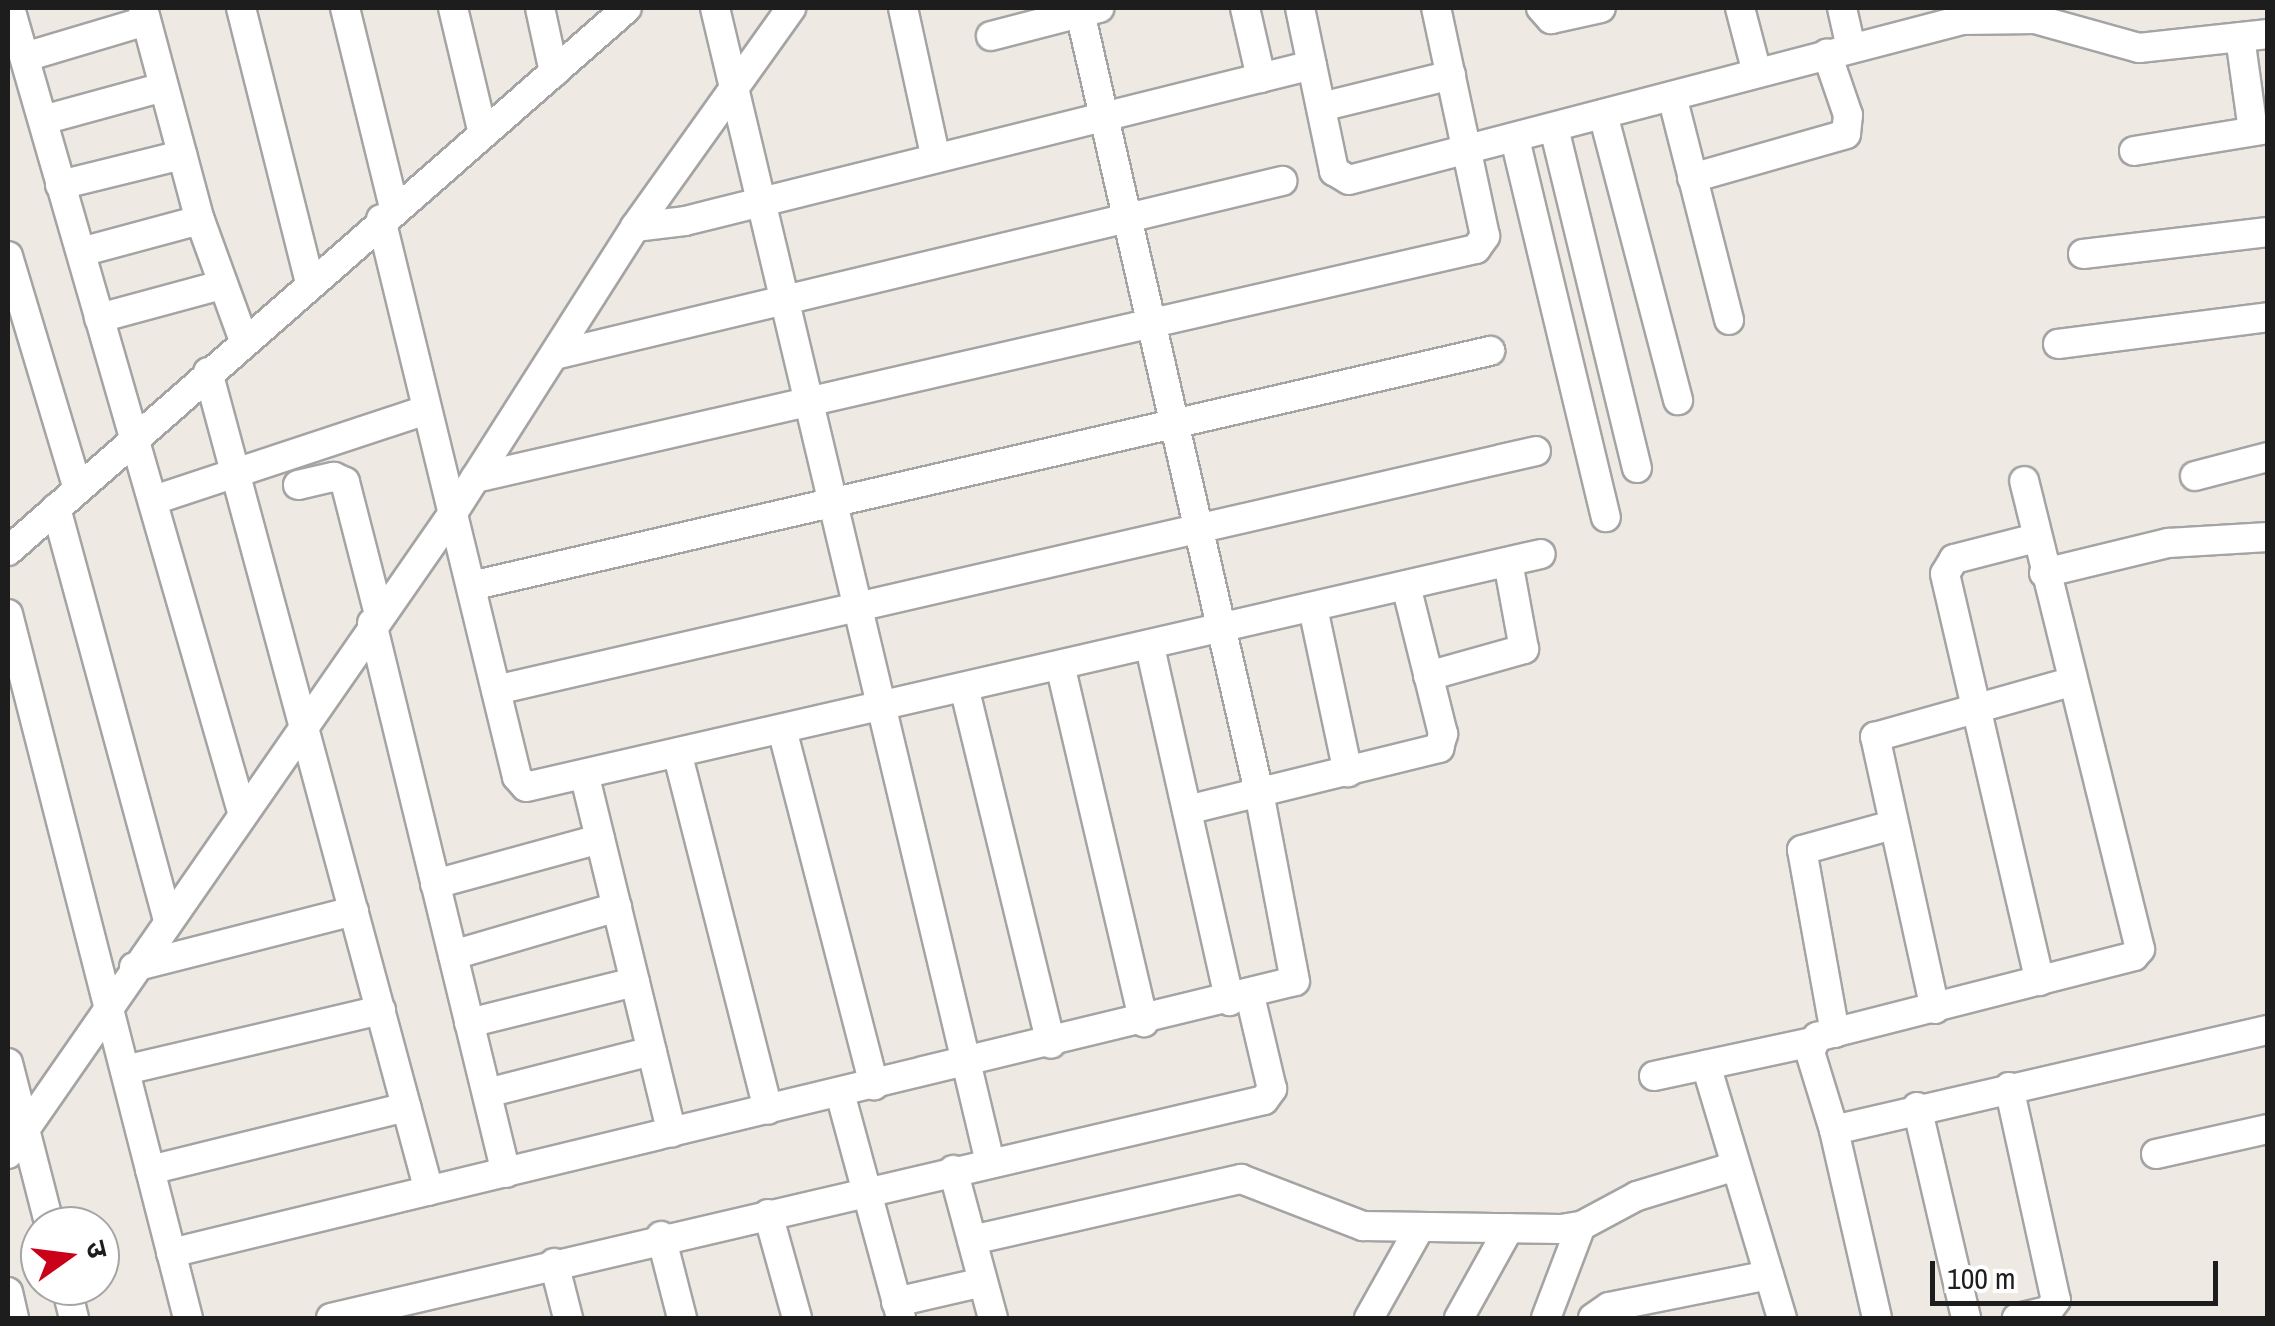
<!DOCTYPE html>
<meta charset="utf-8">
<style>
body{margin:0}
#map{position:relative;width:2275px;height:1326px;overflow:hidden;background:#efe9e3;font-family:"Archivo Narrow","Noto Sans Devanagari",sans-serif}
div>[style]{position:absolute}
.roads{filter:drop-shadow(2px 0 #a4a4a4) drop-shadow(-2px 0 #a4a4a4) drop-shadow(0 2px #a4a4a4) drop-shadow(0 -2px #a4a4a4)}
.minor>*{height:28px;margin:-14px;padding:0 14px;transform-origin:14px;border-radius:14px;background:#fff}
span{translate:-50% -50%;white-space:nowrap;text-align:center;line-height:1.15;-webkit-text-stroke:8px #fff;paint-order:stroke}
.frame{position:absolute;inset:0;border:10px solid #1d1d1d;pointer-events:none}
.north{position:absolute;left:20px;top:1206px;width:100px;height:100px;box-sizing:border-box;background:#fff;border:2px solid #a5a5a5;border-radius:50%;rotate:76deg;font-size:28px;font-weight:700;line-height:40px;text-align:center;color:#1d1d1d}
.north::after{content:'';display:block;margin:auto;width:35px;height:45px;background:#cb0019;clip-path:polygon(50% 0,100% 100%,50% 72%,0 100%)}
.scale{position:absolute;left:1930px;top:1261px;width:288px;height:45px;box-sizing:border-box;border:5px solid #1d1d1d;border-top:0;padding-left:12px;font-size:30px;line-height:35px;white-space:nowrap;color:#1d1d1d;-webkit-text-stroke:8px #fff;paint-order:stroke}
</style>
<div id="map">
<div class="roads">
<div class="minor">
<i style="left:10px;top:8px;width:837px;rotate:73.9deg"></i>
<i style="left:143px;top:8px;width:220px;rotate:75deg"></i>
<i style="left:200px;top:220px;width:129px;rotate:70deg"></i>
<i style="left:241px;top:8px;width:283px;rotate:75.9deg"></i>
<i style="left:345px;top:8px;width:206px;rotate:76.2deg"></i>
<i style="left:453px;top:8px;width:125px;rotate:76.6deg"></i>
<i style="left:540px;top:8px;width:66px;rotate:77.7deg"></i>
<i style="left:715px;top:8px;width:1186px;rotate:76.6deg"></i>
<i style="left:903px;top:8px;width:150px;rotate:77.7deg"></i>
<i style="left:1245px;top:8px;width:72px;rotate:77.1deg"></i>
<i style="left:1300px;top:8px;width:167px;rotate:78.2deg"></i>
<i style="left:1334px;top:171px;width:17px;rotate:31deg"></i>
<i style="left:1349px;top:180px;width:634px;rotate:-14.63deg"></i>
<i style="left:1962px;top:20px;width:73px;rotate:-0.8deg"></i>
<i style="left:2035px;top:19px;width:108px;rotate:15.6deg"></i>
<i style="left:2139px;top:48px;width:130px;rotate:-6.2deg"></i>
<i style="left:1541px;top:8px;width:15px;rotate:48deg"></i>
<i style="left:1551px;top:19px;width:51px;rotate:-12.4deg"></i>
<i style="left:1740px;top:8px;width:67px;rotate:75.3deg"></i>
<i style="left:1842px;top:8px;width:41px;rotate:77.3deg"></i>
<i style="left:991px;top:36px;width:112px;rotate:-14.5deg"></i>
<i style="left:2240px;top:37px;width:95px;rotate:82.1deg"></i>
<i style="left:25px;top:57px;width:126px;rotate:-16.6deg"></i>
<i style="left:1672px;top:96px;width:231px;rotate:75.7deg"></i>
<i style="left:1321px;top:107px;width:134px;rotate:-13.8deg"></i>
<i style="left:1603px;top:114px;width:296px;rotate:75.3deg"></i>
<i style="left:43px;top:120px;width:125px;rotate:-15.3deg"></i>
<i style="left:1554px;top:128px;width:350px;rotate:76.3deg"></i>
<i style="left:1515px;top:139px;width:389px;rotate:76.5deg"></i>
<i style="left:2134px;top:151px;width:136px;rotate:-9.3deg"></i>
<i style="left:1692px;top:178px;width:160px;rotate:-15.9deg"></i>
<i style="left:1846px;top:134px;width:19px;rotate:-84deg"></i>
<i style="left:1848px;top:115px;width:65px;rotate:-109deg"></i>
<i style="left:60px;top:185px;width:126px;rotate:-13.8deg"></i>
<i style="left:381px;top:219px;width:574px;rotate:76.3deg"></i>
<i style="left:517px;top:777px;width:13px;rotate:48deg"></i>
<i style="left:526px;top:787px;width:1041px;rotate:-12.93deg"></i>
<i style="left:635px;top:227px;width:50px;rotate:-6.8deg"></i>
<i style="left:685px;top:221px;width:646px;rotate:-13.97deg"></i>
<i style="left:81px;top:252px;width:123px;rotate:-15.1deg"></i>
<i style="left:2083px;top:254px;width:186px;rotate:-6.8deg"></i>
<i style="left:8px;top:256px;width:243px;rotate:73.3deg"></i>
<i style="left:99px;top:318px;width:126px;rotate:-15.1deg"></i>
<i style="left:2058px;top:344px;width:212px;rotate:-7.3deg"></i>
<i style="left:555px;top:355px;width:748px;rotate:-13.46deg"></i>
<i style="left:208px;top:372px;width:848px;rotate:74.9deg"></i>
<i style="left:2195px;top:476px;width:75px;rotate:-14.6deg"></i>
<i style="left:475px;top:478px;width:1027px;rotate:-12.89deg"></i>
<i style="left:1476px;top:249px;width:16px;rotate:-55deg"></i>
<i style="left:1485px;top:236px;width:233px;rotate:-102.1deg"></i>
<i style="left:298px;top:485px;width:37px;rotate:-13deg"></i>
<i style="left:334px;top:477px;width:12px;rotate:24deg"></i>
<i style="left:345px;top:482px;width:136px;rotate:75.6deg"></i>
<i style="left:154px;top:500px;width:287px;rotate:-18.3deg"></i>
<i style="left:56px;top:508px;width:426px;rotate:74.8deg"></i>
<i style="left:2036px;top:538px;width:85px;rotate:165.6deg"></i>
<i style="left:1954px;top:559px;width:17px;rotate:121deg"></i>
<i style="left:1945px;top:574px;width:418px;rotate:76.9deg"></i>
<i style="left:8px;top:551px;width:823px;rotate:-41.26deg"></i>
<i style="left:2044px;top:573px;width:128px;rotate:-13.6deg"></i>
<i style="left:2168px;top:543px;width:100px;rotate:-3.4deg"></i>
<i style="left:471px;top:586px;width:1046px;rotate:-12.99deg"></i>
<i style="left:1313px;top:608px;width:168px;rotate:78deg"></i>
<i style="left:8px;top:614px;width:727px;rotate:75.66deg"></i>
<i style="left:372px;top:623px;width:566px;rotate:76.31deg"></i>
<i style="left:1150px;top:647px;width:363px;rotate:77.3deg"></i>
<i style="left:1061px;top:669px;width:363px;rotate:76.8deg"></i>
<i style="left:1428px;top:676px;width:100px;rotate:-15.7deg"></i>
<i style="left:1524px;top:649px;width:88px;rotate:-100.4deg"></i>
<i style="left:496px;top:690px;width:1067px;rotate:-12.94deg"></i>
<i style="left:965px;top:691px;width:363px;rotate:76.3deg"></i>
<i style="left:783px;top:733px;width:364px;rotate:75.5deg"></i>
<i style="left:678px;top:756px;width:365px;rotate:75.7deg"></i>
<i style="left:585px;top:777px;width:366px;rotate:76.3deg"></i>
<i style="left:1187px;top:810px;width:260px;rotate:-13.8deg"></i>
<i style="left:1439px;top:748px;width:15px;rotate:-74deg"></i>
<i style="left:1443px;top:734px;width:153px;rotate:-104deg"></i>
<i style="left:435px;top:884px;width:171px;rotate:-15.3deg"></i>
<i style="left:453px;top:955px;width:171px;rotate:-16.3deg"></i>
<i style="left:134px;top:967px;width:227px;rotate:-14.3deg"></i>
<i style="left:1935px;top:1009px;width:279px;rotate:-102.4deg"></i>
<i style="left:1875px;top:737px;width:204px;rotate:-15.7deg"></i>
<i style="left:469px;top:1023px;width:171px;rotate:-13.9deg"></i>
<i style="left:1835px;top:1033px;width:186px;rotate:-100.2deg"></i>
<i style="left:1802px;top:850px;width:93px;rotate:-15.5deg"></i>
<i style="left:8px;top:1063px;width:168px;rotate:75.6deg"></i>
<i style="left:1706px;top:1065px;width:264px;rotate:73.3deg"></i>
<i style="left:125px;top:1070px;width:263px;rotate:-13.2deg"></i>
<i style="left:1654px;top:1076px;width:162px;rotate:-12.1deg"></i>
<i style="left:2009px;top:1087px;width:218px;rotate:77.6deg"></i>
<i style="left:2056px;top:1300px;width:14px;rotate:126deg"></i>
<i style="left:2048px;top:1311px;width:32px;rotate:167deg"></i>
<i style="left:487px;top:1093px;width:170px;rotate:-14.3deg"></i>
<i style="left:840px;top:1093px;width:233px;rotate:74.8deg"></i>
<i style="left:1917px;top:1107px;width:217px;rotate:76.9deg"></i>
<i style="left:1834px;top:1130px;width:82px;rotate:-107.1deg"></i>
<i style="left:1810px;top:1052px;width:17px;rotate:-65deg"></i>
<i style="left:1817px;top:1037px;width:327px;rotate:-14.3deg"></i>
<i style="left:2134px;top:956px;width:9px;rotate:-49deg"></i>
<i style="left:2140px;top:949px;width:482px;rotate:-103.9deg"></i>
<i style="left:8px;top:1154px;width:780px;rotate:-55.23deg"></i>
<i style="left:453px;top:513px;width:339px;rotate:-57.5deg"></i>
<i style="left:635px;top:227px;width:269px;rotate:-54.5deg"></i>
<i style="left:2156px;top:1154px;width:115px;rotate:-12.6deg"></i>
<i style="left:150px;top:1170px;width:264px;rotate:-13.8deg"></i>
<i style="left:953px;top:1170px;width:153px;rotate:74.9deg"></i>
<i style="left:768px;top:1214px;width:108px;rotate:74.4deg"></i>
<i style="left:661px;top:1236px;width:85px;rotate:75.6deg"></i>
<i style="left:972px;top:1240px;width:276px;rotate:-12.8deg"></i>
<i style="left:1241px;top:1179px;width:131px;rotate:21.1deg"></i>
<i style="left:1363px;top:1226px;width:198px;rotate:0.9deg"></i>
<i style="left:1561px;top:1229px;width:20px;rotate:-9deg"></i>
<i style="left:1581px;top:1226px;width:64px;rotate:-28.2deg"></i>
<i style="left:1637px;top:1196px;width:103px;rotate:-16.9deg"></i>
<i style="left:171px;top:1253px;width:1156px;rotate:-13.6deg"></i>
<i style="left:1295px;top:981px;width:192px;rotate:-100.8deg"></i>
<i style="left:1259px;top:792px;width:804px;rotate:-102.93deg"></i>
<i style="left:554px;top:1263px;width:57px;rotate:75.7deg"></i>
<i style="left:66px;top:1286px;width:33px;rotate:76deg"></i>
<i style="left:8px;top:1292px;width:27px;rotate:77deg"></i>
<i style="left:896px;top:1302px;width:89px;rotate:-12.9deg"></i>
<i style="left:331px;top:1318px;width:958px;rotate:-13.15deg"></i>
<i style="left:1264px;top:1100px;width:14px;rotate:-54deg"></i>
<i style="left:1272px;top:1089px;width:96px;rotate:-103.3deg"></i>
<i style="left:1369px;top:1318px;width:104px;rotate:-60.7deg"></i>
<i style="left:1459px;top:1318px;width:103px;rotate:-60.9deg"></i>
<i style="left:1546px;top:1318px;width:98px;rotate:-69.2deg"></i>
<i style="left:1593px;top:1318px;width:19px;rotate:-35deg"></i>
<i style="left:1609px;top:1307px;width:163px;rotate:-11.3deg"></i>
<i style="left:1877px;top:1318px;width:193px;rotate:-102.9deg"></i>
<i style="left:1834px;top:1130px;width:445px;rotate:-13deg"></i>
</div>
</div>
<div class="frame"></div>
<div class="north">उ</div>
<div class="scale">100 m</div>
</div>
